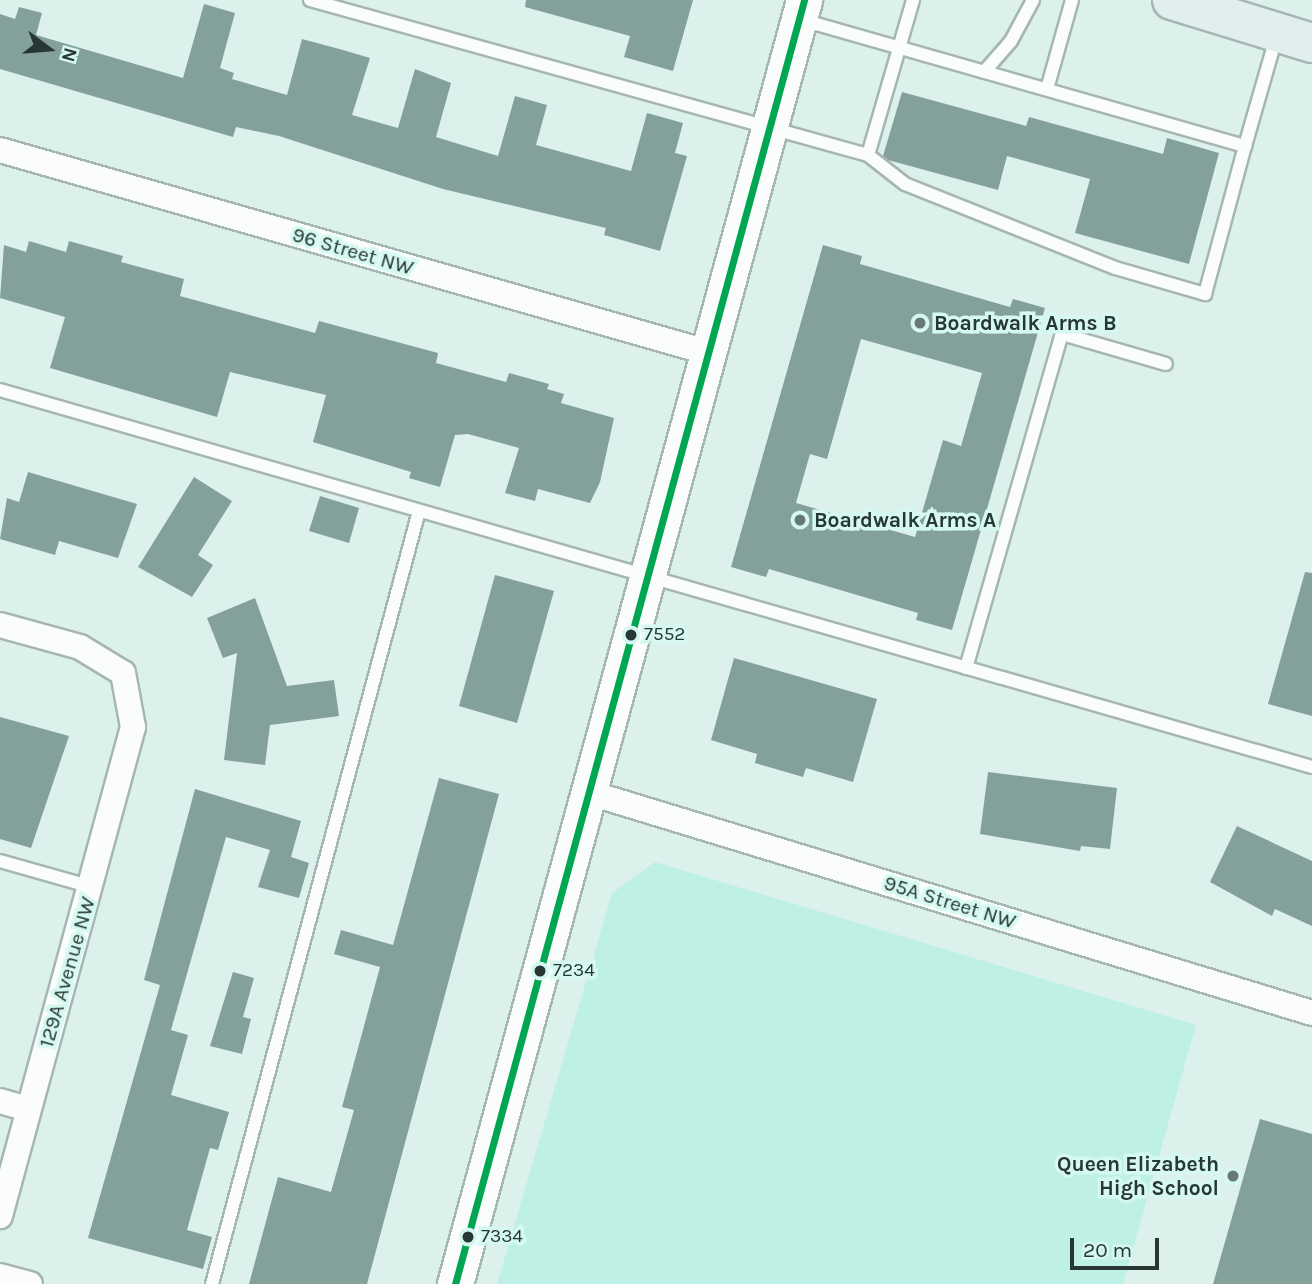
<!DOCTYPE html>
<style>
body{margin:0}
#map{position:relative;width:1312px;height:1284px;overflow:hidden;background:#ddf1ec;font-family:Karla,sans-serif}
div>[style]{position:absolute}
.green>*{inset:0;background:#bef0e5}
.building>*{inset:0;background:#83a09b}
.roads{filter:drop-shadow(2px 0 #a6b6b2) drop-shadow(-2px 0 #a6b6b2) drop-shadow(0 2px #a6b6b2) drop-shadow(0 -2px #a6b6b2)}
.lane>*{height:12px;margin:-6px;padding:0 6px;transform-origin:6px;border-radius:6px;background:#fafdfc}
.street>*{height:24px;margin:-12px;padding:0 12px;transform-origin:12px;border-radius:12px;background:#fafdfc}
.secondary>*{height:35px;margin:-17.5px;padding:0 17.5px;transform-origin:17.5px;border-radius:17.5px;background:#fafdfc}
.primary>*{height:38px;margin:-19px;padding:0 19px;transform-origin:19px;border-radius:19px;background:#e0efed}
.bus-1>*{height:7px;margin:-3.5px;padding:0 3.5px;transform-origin:3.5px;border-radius:3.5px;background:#00a651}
.dots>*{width:19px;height:19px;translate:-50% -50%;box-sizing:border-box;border:4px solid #d5f9f0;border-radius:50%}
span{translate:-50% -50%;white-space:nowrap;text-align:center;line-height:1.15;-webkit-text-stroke:7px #d5f9f0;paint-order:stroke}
.bus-label{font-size:19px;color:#293734}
.left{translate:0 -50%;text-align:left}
.street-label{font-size:21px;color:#293734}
.poi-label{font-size:21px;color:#293734;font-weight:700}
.right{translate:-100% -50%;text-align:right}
.north{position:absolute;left:14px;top:14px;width:70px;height:70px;-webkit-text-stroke:5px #d5f9f0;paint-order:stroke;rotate:106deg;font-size:19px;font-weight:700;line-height:28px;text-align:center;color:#293734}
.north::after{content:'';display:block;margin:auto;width:24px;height:32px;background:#293734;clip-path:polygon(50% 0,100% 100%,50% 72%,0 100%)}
.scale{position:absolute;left:1070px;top:1238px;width:89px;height:32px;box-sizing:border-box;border:4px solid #293734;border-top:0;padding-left:9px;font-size:21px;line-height:24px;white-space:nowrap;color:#293734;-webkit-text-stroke:5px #d5f9f0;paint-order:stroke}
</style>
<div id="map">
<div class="green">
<i style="clip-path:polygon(655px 862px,1196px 1025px,1123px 1284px,497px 1284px,612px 893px)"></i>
</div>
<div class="building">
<i style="clip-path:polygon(526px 0,693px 0,673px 71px,624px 57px,630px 36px,525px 7px)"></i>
<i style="clip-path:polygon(204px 4px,235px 13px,220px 68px,234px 73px,232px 79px,287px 95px,302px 39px,343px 50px,370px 58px,352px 115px,398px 128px,415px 69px,451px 83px,436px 137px,498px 156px,515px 96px,547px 105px,536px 145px,631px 171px,647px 113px,683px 123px,675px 153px,687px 156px,660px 251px,604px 235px,606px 228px,443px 189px,279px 136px,236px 127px,233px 137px,0 69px,0 14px,15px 19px,19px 7px,42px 13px,36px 35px,183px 78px)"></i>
<i style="clip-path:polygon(902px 92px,1026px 126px,1029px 117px,1163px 154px,1167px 138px,1219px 153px,1189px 264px,1075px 233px,1090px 179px,1007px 156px,998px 190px,888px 160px,883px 156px)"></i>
<i style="clip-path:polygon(29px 241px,66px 252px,69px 241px,123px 256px,121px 262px,184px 279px,180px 296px,315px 333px,319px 321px,438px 353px,436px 363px,506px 382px,509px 373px,549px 384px,547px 389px,564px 394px,561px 403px,614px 418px,600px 482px,590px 503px,538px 489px,535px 501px,505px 493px,519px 448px,468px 434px,455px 435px,440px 487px,409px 478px,411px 472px,313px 442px,326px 395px,230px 372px,217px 417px,50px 368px,65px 317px,0 298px,4px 245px,26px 252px)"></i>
<i style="clip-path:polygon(evenodd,823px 245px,862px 256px,860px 264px,1010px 307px,1013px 299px,1045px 308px,952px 630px,916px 620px,918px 613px,769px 569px,766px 577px,731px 567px,823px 245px,861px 339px,982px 373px,961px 446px,943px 440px,915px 537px,796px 503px,810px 454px,827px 459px,861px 339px)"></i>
<i style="clip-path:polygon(28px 472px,137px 504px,118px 558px,59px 541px,55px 555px,0 539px,7px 498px,19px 502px)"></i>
<i style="clip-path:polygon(194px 477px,232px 501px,198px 555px,213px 565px,192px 597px,138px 567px)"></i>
<i style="clip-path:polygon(320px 496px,359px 508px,349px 543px,309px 531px)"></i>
<i style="clip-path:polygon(1305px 572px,1312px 573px,1312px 716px,1268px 704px)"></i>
<i style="clip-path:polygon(495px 575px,554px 591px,517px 723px,459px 706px)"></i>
<i style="clip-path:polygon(255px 598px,287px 686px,334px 680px,339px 716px,270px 725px,265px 765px,224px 760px,237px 653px,223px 658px,207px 618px)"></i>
<i style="clip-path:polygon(734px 658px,877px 699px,853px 782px,806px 768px,803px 777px,755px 763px,757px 754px,711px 740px)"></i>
<i style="clip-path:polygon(0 717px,69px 736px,31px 848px,0 839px)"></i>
<i style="clip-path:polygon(988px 772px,1117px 788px,1110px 849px,1081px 846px,1080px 851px,980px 834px)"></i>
<i style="clip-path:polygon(439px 778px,499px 794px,367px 1284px,249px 1284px,278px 1177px,331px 1192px,354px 1110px,342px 1107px,380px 967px,334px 954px,341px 930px,393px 945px)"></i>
<i style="clip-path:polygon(195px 789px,301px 821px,291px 857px,309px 863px,299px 898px,258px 887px,270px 850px,226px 837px,171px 1030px,188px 1035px,171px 1095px,229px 1112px,218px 1150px,210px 1148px,187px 1230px,212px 1237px,203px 1269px,88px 1238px,160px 985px,144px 980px)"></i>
<i style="clip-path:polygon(1237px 826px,1312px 861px,1312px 926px,1275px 909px,1272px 916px,1210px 882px)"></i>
<i style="clip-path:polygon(233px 972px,254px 978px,243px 1017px,251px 1019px,242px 1054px,210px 1046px)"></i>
<i style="clip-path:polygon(1260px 1119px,1312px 1134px,1312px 1284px,1213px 1284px)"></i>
</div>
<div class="roads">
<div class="lane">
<i style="left:310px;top:0;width:579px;rotate:15.52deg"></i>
<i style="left:868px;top:155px;width:161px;rotate:-73.8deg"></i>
<i style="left:802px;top:20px;width:461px;rotate:15.9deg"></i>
<i style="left:1245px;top:146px;width:112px;rotate:-74deg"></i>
<i style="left:984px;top:72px;width:41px;rotate:-48.9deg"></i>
<i style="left:1011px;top:41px;width:47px;rotate:-61.8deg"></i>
<i style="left:1047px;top:89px;width:92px;rotate:-74.3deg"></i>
<i style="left:868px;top:155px;width:47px;rotate:38.1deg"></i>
<i style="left:905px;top:184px;width:226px;rotate:21.8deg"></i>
<i style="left:1115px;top:268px;width:94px;rotate:16.1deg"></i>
<i style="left:1205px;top:294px;width:153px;rotate:-74.9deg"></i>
<i style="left:0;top:390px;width:1365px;rotate:16.03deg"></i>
<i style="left:966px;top:668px;width:348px;rotate:-74deg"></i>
<i style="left:1062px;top:334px;width:108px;rotate:16.1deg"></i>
<i style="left:0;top:861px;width:96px;rotate:15.8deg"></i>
<i style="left:212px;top:1284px;width:800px;rotate:-75.01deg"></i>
</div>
<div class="street">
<i style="left:0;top:150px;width:735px;rotate:15.95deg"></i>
<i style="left:0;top:625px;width:83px;rotate:15.4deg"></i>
<i style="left:80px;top:647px;width:50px;rotate:31.2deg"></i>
<i style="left:123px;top:673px;width:55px;rotate:79.5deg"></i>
<i style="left:133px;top:727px;width:507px;rotate:105.22deg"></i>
<i style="left:587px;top:792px;width:758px;rotate:16.95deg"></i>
<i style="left:0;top:1101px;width:29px;rotate:16deg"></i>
<i style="left:0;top:1276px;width:31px;rotate:15deg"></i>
</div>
<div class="secondary">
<i style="left:455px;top:1284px;width:1331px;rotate:-74.79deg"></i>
</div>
<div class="primary">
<i style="left:1172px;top:0;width:146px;rotate:17.1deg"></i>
</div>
</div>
<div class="bus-1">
<i style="left:455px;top:1284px;width:1331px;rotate:-74.79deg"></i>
</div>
<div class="dots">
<i style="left:920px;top:323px;background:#687874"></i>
<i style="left:800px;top:520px;background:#687874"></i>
<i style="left:631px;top:635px;background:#293734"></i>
<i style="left:540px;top:971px;background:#293734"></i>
<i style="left:1233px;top:1176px;background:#687874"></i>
<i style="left:468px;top:1237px;background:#293734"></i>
</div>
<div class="bus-label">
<span class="left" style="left:644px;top:635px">7552</span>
<span class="left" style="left:553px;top:971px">7234</span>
<span class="left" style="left:481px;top:1237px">7334</span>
</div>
<div class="street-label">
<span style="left:353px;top:251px;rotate:16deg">96 Street NW</span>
<span style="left:950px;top:902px;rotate:17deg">95A Street NW</span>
<span style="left:67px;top:972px;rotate:-74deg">129A Avenue NW</span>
</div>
<div class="poi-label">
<span class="left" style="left:934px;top:323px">Boardwalk Arms B</span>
<span class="left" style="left:814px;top:520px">Boardwalk Arms A</span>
<span class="right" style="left:1219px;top:1176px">Queen Elizabeth<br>High School</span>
</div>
<div class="north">N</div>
<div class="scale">20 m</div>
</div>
